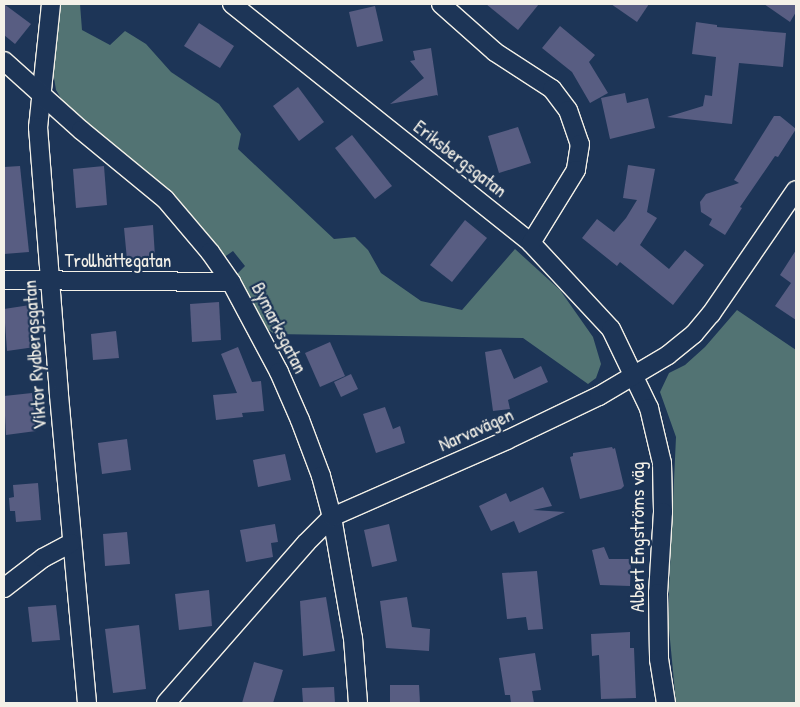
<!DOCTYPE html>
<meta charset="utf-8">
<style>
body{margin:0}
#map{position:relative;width:800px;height:707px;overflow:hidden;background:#1d3557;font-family:"Patrick Hand",sans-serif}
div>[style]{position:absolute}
.green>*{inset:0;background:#527373}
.building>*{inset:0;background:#585d82}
.roads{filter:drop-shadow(1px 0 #f4f1e8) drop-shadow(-1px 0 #f4f1e8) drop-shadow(0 1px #f4f1e8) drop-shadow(0 -1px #f4f1e8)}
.minor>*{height:18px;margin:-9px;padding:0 9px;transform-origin:9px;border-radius:9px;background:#1d3557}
span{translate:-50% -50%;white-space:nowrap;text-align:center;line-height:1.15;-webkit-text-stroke:4.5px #1d3557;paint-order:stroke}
.street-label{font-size:19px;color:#f4f1e8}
.frame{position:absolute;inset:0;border:5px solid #f4f1e8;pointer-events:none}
</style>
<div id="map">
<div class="green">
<i style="clip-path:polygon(60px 4px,80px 4px,82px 30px,110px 45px,125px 31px,146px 44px,171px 72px,219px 104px,241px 134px,238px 149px,334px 239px,355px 237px,368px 250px,381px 273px,421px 301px,462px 310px,515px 249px,560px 290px,593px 337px,601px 364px,596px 378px,588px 384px,523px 338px,274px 334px,265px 327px,235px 276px,245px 266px,233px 251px,223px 258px,163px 187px,65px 105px,56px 90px,53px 72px)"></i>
<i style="clip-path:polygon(737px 310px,796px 350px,796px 703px,676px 703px,669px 629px,669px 588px,676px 437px,660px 392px,669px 373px,685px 365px,705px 347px)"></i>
</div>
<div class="building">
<i style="clip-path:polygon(4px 4px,31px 24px,15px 44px,4px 35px)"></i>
<i style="clip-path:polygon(486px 4px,539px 4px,518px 30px)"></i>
<i style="clip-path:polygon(611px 4px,649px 4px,637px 22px)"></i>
<i style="clip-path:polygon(764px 4px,796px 4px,796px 12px,790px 22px)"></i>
<i style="clip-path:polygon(375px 6px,383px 41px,357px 47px,349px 12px)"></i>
<i style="clip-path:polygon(696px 22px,717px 25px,717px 27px,786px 33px,783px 67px,739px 63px,732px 124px,667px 117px,703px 106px,705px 95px,712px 96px,716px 57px,692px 54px)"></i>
<i style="clip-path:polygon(199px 23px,234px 46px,220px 68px,184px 46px)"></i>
<i style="clip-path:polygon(560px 26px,595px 55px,589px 62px,608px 93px,590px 103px,572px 72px,542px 48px)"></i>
<i style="clip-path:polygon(431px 48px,438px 96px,437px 95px,390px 104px,424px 78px,410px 61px,415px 60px,413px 51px)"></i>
<i style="clip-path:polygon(298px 87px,324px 122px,299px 141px,273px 106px)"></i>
<i style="clip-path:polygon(625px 93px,627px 103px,648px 98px,655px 128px,610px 139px,601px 98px)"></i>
<i style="clip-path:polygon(774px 116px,780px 116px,796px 129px,778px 157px,775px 156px,740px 207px,742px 208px,725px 235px,709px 225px,712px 219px,701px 212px,700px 202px,706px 194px,739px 183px,734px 180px)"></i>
<i style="clip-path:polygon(518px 127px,531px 163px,499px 173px,488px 136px)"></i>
<i style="clip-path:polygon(352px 135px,392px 186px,375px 199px,335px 148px)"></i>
<i style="clip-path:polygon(628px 165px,655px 169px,647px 212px,657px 218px,640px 245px,669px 269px,685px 250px,704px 265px,673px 305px,620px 262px,617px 266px,582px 238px,597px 219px,614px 232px,626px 218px,637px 200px,623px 198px)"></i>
<i style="clip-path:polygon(20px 166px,29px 252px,4px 254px,4px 167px)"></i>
<i style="clip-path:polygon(104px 166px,107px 205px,76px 208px,73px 169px)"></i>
<i style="clip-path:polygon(465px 220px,487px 238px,452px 282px,430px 265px)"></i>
<i style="clip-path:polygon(153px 225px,155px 257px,127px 260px,124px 228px)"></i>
<i style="clip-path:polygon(796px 250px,796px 320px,775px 306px,791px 283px,780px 275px)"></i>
<i style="clip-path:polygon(219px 302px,221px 340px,192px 342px,190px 304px)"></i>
<i style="clip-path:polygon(30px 305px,35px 347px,7px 351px,4px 309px)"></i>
<i style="clip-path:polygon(116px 331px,119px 358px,93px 360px,91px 334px)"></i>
<i style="clip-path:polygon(330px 342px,345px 376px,320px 387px,305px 353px)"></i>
<i style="clip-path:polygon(238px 347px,252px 382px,261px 381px,264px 411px,242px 413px,243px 417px,216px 420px,213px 395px,237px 393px,221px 354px)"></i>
<i style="clip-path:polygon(501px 349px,514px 379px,541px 366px,548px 382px,508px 400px,510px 409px,493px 411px,485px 352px)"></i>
<i style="clip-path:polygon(351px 374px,358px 389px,341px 397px,334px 382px)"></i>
<i style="clip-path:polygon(32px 393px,36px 431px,6px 435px,4px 396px)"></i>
<i style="clip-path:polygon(385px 407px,393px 429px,400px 426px,405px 443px,376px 453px,363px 414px)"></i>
<i style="clip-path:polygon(127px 439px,131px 470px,102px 474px,98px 443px)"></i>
<i style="clip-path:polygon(612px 447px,613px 449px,615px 448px,624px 486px,621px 489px,580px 499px,570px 457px,573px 456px,573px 453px)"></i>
<i style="clip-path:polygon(285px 454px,291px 480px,258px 487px,253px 460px)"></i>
<i style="clip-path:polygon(38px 483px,41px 520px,16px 522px,15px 511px,10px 511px,9px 498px,14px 497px,13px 485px)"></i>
<i style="clip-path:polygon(543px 487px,552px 506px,533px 510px,565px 512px,519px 533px,514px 521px,491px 531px,479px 506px,506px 493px,510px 502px)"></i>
<i style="clip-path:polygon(275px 524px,278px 542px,271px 543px,273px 557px,246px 562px,240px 530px)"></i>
<i style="clip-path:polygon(389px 524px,397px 561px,372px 567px,364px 530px)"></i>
<i style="clip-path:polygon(127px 532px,130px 564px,105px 566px,103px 534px)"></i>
<i style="clip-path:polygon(604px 547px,609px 559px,631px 559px,630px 586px,600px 585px,592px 550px)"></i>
<i style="clip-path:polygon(537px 571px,543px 629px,528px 630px,526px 617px,507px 619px,502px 573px)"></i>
<i style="clip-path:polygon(209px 590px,212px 626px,179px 630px,175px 594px)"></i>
<i style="clip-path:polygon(326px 597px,335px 651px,303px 656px,300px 601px)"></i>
<i style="clip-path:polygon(407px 597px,412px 627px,430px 629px,429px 651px,386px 648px,380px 601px)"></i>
<i style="clip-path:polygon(56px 605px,60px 640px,32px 642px,28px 607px)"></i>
<i style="clip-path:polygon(139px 625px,146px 689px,113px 693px,105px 629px)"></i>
<i style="clip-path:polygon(630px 632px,630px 648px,634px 648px,636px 698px,601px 699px,599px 655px,592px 656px,591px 634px)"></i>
<i style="clip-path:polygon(535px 653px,541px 690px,532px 691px,534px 703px,511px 703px,510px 695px,505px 695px,499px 658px)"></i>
<i style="clip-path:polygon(254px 662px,283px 670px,273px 703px,242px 703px)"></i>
<i style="clip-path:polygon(390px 685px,419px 685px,420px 703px,390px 703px)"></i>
<i style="clip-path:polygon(334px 687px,335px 703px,303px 703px,302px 688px)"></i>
</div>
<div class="roads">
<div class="minor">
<i style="left:51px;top:4px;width:124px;rotate:96deg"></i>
<i style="left:38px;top:127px;width:269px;rotate:85.5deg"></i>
<i style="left:59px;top:395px;width:309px;rotate:84.8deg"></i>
<i style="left:232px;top:4px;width:383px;rotate:38.6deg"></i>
<i style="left:531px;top:243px;width:117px;rotate:47.1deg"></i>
<i style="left:611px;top:329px;width:88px;rotate:64.3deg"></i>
<i style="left:649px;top:408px;width:57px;rotate:76.7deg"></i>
<i style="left:662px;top:463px;width:49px;rotate:88.8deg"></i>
<i style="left:663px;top:512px;width:81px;rotate:93.5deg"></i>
<i style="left:658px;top:593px;width:66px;rotate:89.1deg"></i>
<i style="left:659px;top:659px;width:45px;rotate:81deg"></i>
<i style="left:441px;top:4px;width:72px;rotate:41.6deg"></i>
<i style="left:495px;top:52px;width:68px;rotate:33deg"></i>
<i style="left:552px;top:89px;width:26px;rotate:53deg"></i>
<i style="left:568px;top:110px;width:36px;rotate:71deg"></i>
<i style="left:580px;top:144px;width:26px;rotate:99deg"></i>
<i style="left:576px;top:170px;width:86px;rotate:121.7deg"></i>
<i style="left:4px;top:61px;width:103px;rotate:41.9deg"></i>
<i style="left:81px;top:130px;width:109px;rotate:39.4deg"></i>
<i style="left:165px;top:199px;width:70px;rotate:49.7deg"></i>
<i style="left:210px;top:252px;width:37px;rotate:55deg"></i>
<i style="left:231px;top:282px;width:102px;rotate:61.9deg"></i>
<i style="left:279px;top:372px;width:52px;rotate:66.4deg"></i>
<i style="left:300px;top:420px;width:60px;rotate:69.4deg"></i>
<i style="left:321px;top:476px;width:42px;rotate:75deg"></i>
<i style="left:332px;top:517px;width:123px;rotate:80.2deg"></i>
<i style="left:353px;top:638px;width:65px;rotate:85.6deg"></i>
<i style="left:4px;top:280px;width:227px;rotate:0.5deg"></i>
<i style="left:4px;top:588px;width:49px;rotate:-37.6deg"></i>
<i style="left:43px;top:558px;width:32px;rotate:-28deg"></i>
<i style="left:166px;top:703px;width:213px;rotate:-48.8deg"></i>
<i style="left:306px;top:543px;width:37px;rotate:-45deg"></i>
<i style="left:332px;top:517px;width:191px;rotate:-23.7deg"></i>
<i style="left:507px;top:440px;width:102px;rotate:-25.6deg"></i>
<i style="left:599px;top:396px;width:80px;rotate:-30.7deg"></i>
<i style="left:668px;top:355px;width:33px;rotate:-39deg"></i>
<i style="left:694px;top:334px;width:26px;rotate:-50deg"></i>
<i style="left:711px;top:314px;width:150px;rotate:-55.6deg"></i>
</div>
</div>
<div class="street-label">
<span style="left:460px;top:159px;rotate:38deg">Eriksbergsgatan</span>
<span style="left:118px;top:261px">Trollhättegatan</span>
<span style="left:279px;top:328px;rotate:63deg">Bymarksgatan</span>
<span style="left:35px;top:355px;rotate:-94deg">Viktor Rydbergsgatan</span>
<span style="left:476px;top:430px;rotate:-24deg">Narvavägen</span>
<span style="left:638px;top:537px;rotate:-90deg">Albert Engströms väg</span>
</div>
<div class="frame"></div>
</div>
